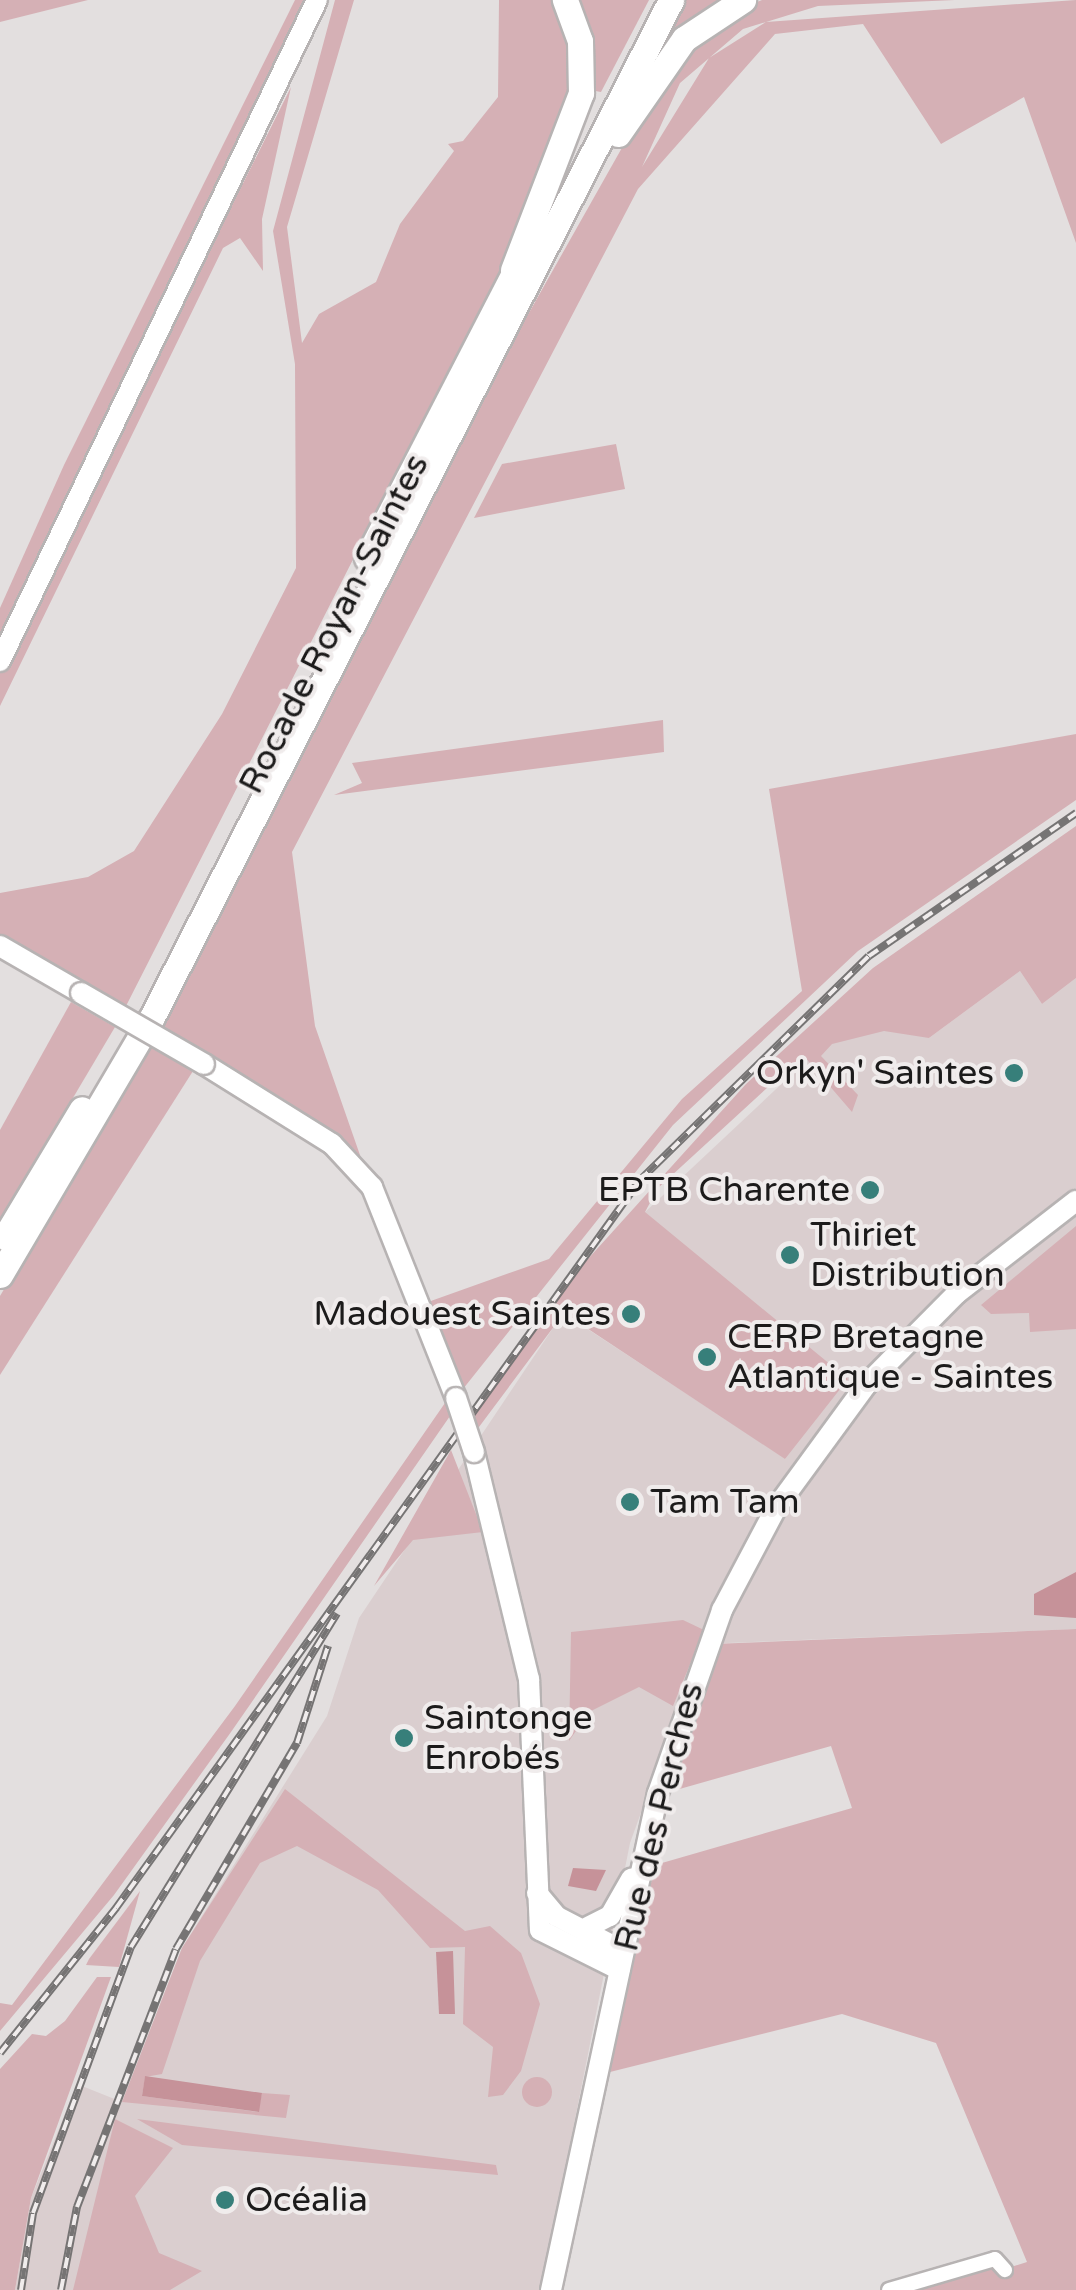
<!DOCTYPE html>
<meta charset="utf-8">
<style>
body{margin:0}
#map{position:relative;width:1076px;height:2290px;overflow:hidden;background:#e3dfdf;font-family:"Varela Round",sans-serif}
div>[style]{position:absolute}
.built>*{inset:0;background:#dacecf}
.green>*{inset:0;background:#d5b0b5}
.round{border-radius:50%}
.water>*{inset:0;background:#c69299}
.roads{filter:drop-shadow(2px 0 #b7b3b3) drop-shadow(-2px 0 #b7b3b3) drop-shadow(0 2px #b7b3b3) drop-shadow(0 -2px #b7b3b3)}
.street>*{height:14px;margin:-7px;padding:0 7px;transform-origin:7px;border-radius:7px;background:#fff}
.secondary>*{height:20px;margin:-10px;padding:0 10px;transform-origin:10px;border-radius:10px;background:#fff}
.highway>*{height:25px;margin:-12.5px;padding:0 12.5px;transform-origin:12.5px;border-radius:12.5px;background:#fff}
.rail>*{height:8px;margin-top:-4px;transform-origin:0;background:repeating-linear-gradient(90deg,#f0ecec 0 11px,#767474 0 22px);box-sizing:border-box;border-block:2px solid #767474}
.bridges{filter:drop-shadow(2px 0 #b7b3b3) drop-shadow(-2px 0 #b7b3b3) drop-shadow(0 2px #b7b3b3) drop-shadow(0 -2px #b7b3b3)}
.secondary-bridge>*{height:20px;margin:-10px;padding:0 10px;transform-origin:10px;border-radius:10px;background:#fff}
.dots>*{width:28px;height:28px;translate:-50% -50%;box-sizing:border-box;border:5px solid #f0ecec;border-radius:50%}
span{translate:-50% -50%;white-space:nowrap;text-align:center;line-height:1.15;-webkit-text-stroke:8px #f0ecec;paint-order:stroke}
.street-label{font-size:35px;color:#1c1b1b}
.poi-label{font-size:35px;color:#1c1b1b}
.right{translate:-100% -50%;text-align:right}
.left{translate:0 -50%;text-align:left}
</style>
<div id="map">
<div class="built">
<i style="clip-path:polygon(1020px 971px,1042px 1004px,1076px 978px,1076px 1629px,702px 1644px,630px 1843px,541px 2290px,15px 2290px,31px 2198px,77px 2084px,122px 2102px,182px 1948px,327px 1716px,359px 1618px,563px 1313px,786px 1459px,644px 1213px,887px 985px,929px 1038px)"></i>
</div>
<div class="green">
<i style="clip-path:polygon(0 0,88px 0,0 22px)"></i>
<i style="clip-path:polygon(295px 0,306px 0,0 644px,0 608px,64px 465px)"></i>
<i style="clip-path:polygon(335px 0,354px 0,287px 227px,302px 343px,319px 314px,376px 282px,400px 224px,454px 151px,448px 144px,463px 141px,498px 97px,499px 0,558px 0,575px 71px,551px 170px,125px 1008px,0 937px,0 893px,88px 877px,134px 851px,222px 714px,296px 568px,295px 364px,273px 231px)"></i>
<i style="clip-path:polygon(572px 0,649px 0,601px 92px,590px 90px)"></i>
<i style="clip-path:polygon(677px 0,730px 0,646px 68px)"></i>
<i style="clip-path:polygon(762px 0,955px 0,818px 6px,743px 29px,680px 83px,642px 167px,709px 58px,766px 22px,1076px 0,1076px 243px,1024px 97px,941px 144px,863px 24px,775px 34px,638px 189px,292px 852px,315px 1026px,361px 1158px,285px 1100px,161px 1028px,504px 357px,663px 75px,728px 14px)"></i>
<i style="clip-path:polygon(291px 87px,262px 219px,263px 271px,240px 238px,223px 248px,0 706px,0 672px)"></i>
<i style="clip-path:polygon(616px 444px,625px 489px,474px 518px,502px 464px)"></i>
<i style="clip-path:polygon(663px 720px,664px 752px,334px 795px,362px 783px,352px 763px)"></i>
<i style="clip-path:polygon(1076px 734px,1076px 800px,858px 951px,673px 1125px,459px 1394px,428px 1302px,549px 1259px,682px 1099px,802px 991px,769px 789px)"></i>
<i style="clip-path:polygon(1076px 826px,1076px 978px,1042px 1004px,1020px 971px,929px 1038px,884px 1031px,832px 1044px,821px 1056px,858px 1095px,852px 1112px,803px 1055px,658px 1188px,645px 1212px,848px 1379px,785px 1459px,564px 1313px,476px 1431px,470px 1416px,569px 1280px,746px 1084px,873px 968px)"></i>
<i style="clip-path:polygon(71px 1002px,115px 1027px,0 1221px,0 1130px)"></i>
<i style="clip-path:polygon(150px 1046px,193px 1071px,0 1375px,0 1296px)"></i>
<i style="clip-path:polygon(1076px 1226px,1076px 1329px,1030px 1332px,1029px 1313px,991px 1314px,981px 1305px)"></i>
<i style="clip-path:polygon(445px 1403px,450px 1416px,231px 1732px,114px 1895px,0 2031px,0 2003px,12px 2005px,235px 1706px)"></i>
<i style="clip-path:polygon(451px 1450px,483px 1532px,413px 1540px,374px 1586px)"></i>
<i style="clip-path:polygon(683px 1620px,704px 1630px,673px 1706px,639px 1687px,589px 1712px,569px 1741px,571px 1632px)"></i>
<i style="clip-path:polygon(1076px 1629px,1076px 2290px,889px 2290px,995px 2259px,1005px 2269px,1027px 2262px,936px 2043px,842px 2014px,610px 2072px,655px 1865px,852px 1808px,831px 1746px,669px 1792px,680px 1744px,713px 1644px)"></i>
<i style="clip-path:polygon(285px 1789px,465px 1931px,490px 1926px,521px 1953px,540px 2004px,521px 2071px,503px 2095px,488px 2097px,493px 2047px,463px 2024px,465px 1947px,430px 1948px,378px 1890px,297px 1846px,260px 1863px,200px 1961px,162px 2074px,145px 2077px,142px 2096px,258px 2112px,262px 2093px,290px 2095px,286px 2118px,122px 2102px,182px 1948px)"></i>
<i style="clip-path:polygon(140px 1891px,119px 1967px,86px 1965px,89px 1959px)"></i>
<i style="clip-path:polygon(97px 1977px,111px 1977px,31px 2198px,15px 2290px,0 2290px,0 2069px,32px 2034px,46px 2036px,65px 2021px)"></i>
<i class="round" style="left:522px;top:2077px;width:30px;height:30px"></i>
<i style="clip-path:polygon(115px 2119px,173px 2148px,135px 2196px,159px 2253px,202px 2271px,170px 2290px,73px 2290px)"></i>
<i style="clip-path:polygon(137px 2119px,496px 2165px,498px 2175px,182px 2145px)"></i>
</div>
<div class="water">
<i style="clip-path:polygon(1076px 1572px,1076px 1618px,1034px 1615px,1034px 1594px)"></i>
<i style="clip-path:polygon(573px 1868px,606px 1870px,596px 1891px,568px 1886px)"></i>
<i style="clip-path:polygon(453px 1951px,455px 2014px,439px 2014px,436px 1952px)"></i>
<i style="clip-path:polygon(145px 2076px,262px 2093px,259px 2112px,142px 2096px)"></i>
</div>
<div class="roads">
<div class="street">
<i style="left:889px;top:2290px;width:110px;rotate:-16.3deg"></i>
<i style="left:995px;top:2259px;width:15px;rotate:48deg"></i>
</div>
<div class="secondary">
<i style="left:0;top:661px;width:733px;rotate:-64.38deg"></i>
<i style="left:0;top:946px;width:94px;rotate:30.1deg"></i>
<i style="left:204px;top:1064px;width:151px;rotate:32deg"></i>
<i style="left:332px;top:1144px;width:59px;rotate:47.1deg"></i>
<i style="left:372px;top:1187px;width:227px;rotate:68.3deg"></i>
<i style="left:474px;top:1452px;width:234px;rotate:76.4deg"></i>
<i style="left:529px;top:1679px;width:251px;rotate:87.5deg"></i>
<i style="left:540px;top:1930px;width:89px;rotate:26.6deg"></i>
<i style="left:537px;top:1893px;width:30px;rotate:50deg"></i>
<i style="left:556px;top:1916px;width:76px;rotate:27.6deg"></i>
<i style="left:588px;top:1927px;width:25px;rotate:-27deg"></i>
<i style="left:610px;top:1916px;width:43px;rotate:-60.4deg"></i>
<i style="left:551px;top:2290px;width:508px;rotate:-77.85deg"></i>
<i style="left:658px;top:1793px;width:194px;rotate:-70.7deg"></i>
<i style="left:722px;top:1610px;width:115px;rotate:-62.1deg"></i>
<i style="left:776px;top:1508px;width:152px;rotate:-53.8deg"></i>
<i style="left:866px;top:1385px;width:128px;rotate:-45.3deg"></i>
<i style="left:956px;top:1294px;width:152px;rotate:-37.8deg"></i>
</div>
<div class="highway">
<i style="left:618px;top:134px;width:116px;rotate:-55.2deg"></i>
<i style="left:684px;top:39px;width:71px;rotate:-33.5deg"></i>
<i style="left:513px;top:270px;width:190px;rotate:-69deg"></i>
<i style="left:581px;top:93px;width:52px;rotate:-91.1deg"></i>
<i style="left:580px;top:41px;width:44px;rotate:-110.1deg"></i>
<i style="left:367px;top:558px;width:340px;rotate:-62.7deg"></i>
<i style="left:5px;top:1237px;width:149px;rotate:-59deg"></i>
<i style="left:0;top:1275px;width:299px;rotate:-59.5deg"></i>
<i style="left:152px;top:1017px;width:1142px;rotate:-62.96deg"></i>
</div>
</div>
<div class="rail">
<i style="left:0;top:2053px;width:186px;rotate:-51.3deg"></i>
<i style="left:116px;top:1908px;width:897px;rotate:-54.25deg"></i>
<i style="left:640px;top:1180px;width:320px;rotate:-44.4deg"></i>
<i style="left:869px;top:956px;width:252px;rotate:-34.6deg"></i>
<i style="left:21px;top:2290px;width:78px;rotate:-81.1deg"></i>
<i style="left:33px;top:2213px;width:283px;rotate:-69.8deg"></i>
<i style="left:131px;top:1947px;width:392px;rotate:-58.3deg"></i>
<i style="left:61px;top:2290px;width:85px;rotate:-79.1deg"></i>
<i style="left:77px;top:2207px;width:276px;rotate:-69deg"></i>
<i style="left:176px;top:1949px;width:239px;rotate:-59.6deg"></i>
<i style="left:297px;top:1743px;width:102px;rotate:-72.3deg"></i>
</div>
<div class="bridges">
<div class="secondary-bridge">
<i style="left:81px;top:993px;width:142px;rotate:30deg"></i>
<i style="left:456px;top:1398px;width:57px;rotate:71.6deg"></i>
</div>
</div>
<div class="dots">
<i style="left:1014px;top:1073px;background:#377f7a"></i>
<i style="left:870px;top:1190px;background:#377f7a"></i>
<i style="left:790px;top:1255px;background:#377f7a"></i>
<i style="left:631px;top:1314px;background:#377f7a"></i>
<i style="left:707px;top:1357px;background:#377f7a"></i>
<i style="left:630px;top:1502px;background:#377f7a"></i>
<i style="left:404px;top:1738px;background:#377f7a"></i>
<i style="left:225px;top:2200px;background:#377f7a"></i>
</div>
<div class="street-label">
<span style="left:334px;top:624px;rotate:-63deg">Rocade Royan-Saintes</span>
<span style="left:659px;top:1817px;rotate:-76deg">Rue des Perches</span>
</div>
<div class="poi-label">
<span class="right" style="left:994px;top:1073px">Orkyn' Saintes</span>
<span class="right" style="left:850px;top:1190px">EPTB Charente</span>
<span class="left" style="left:810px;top:1255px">Thiriet<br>Distribution</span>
<span class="right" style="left:611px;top:1314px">Madouest Saintes</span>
<span class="left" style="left:727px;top:1357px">CERP Bretagne<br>Atlantique - Saintes</span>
<span class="left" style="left:650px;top:1502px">Tam Tam</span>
<span class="left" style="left:424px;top:1738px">Saintonge<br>Enrobés</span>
<span class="left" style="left:245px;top:2200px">Océalia</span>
</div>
</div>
